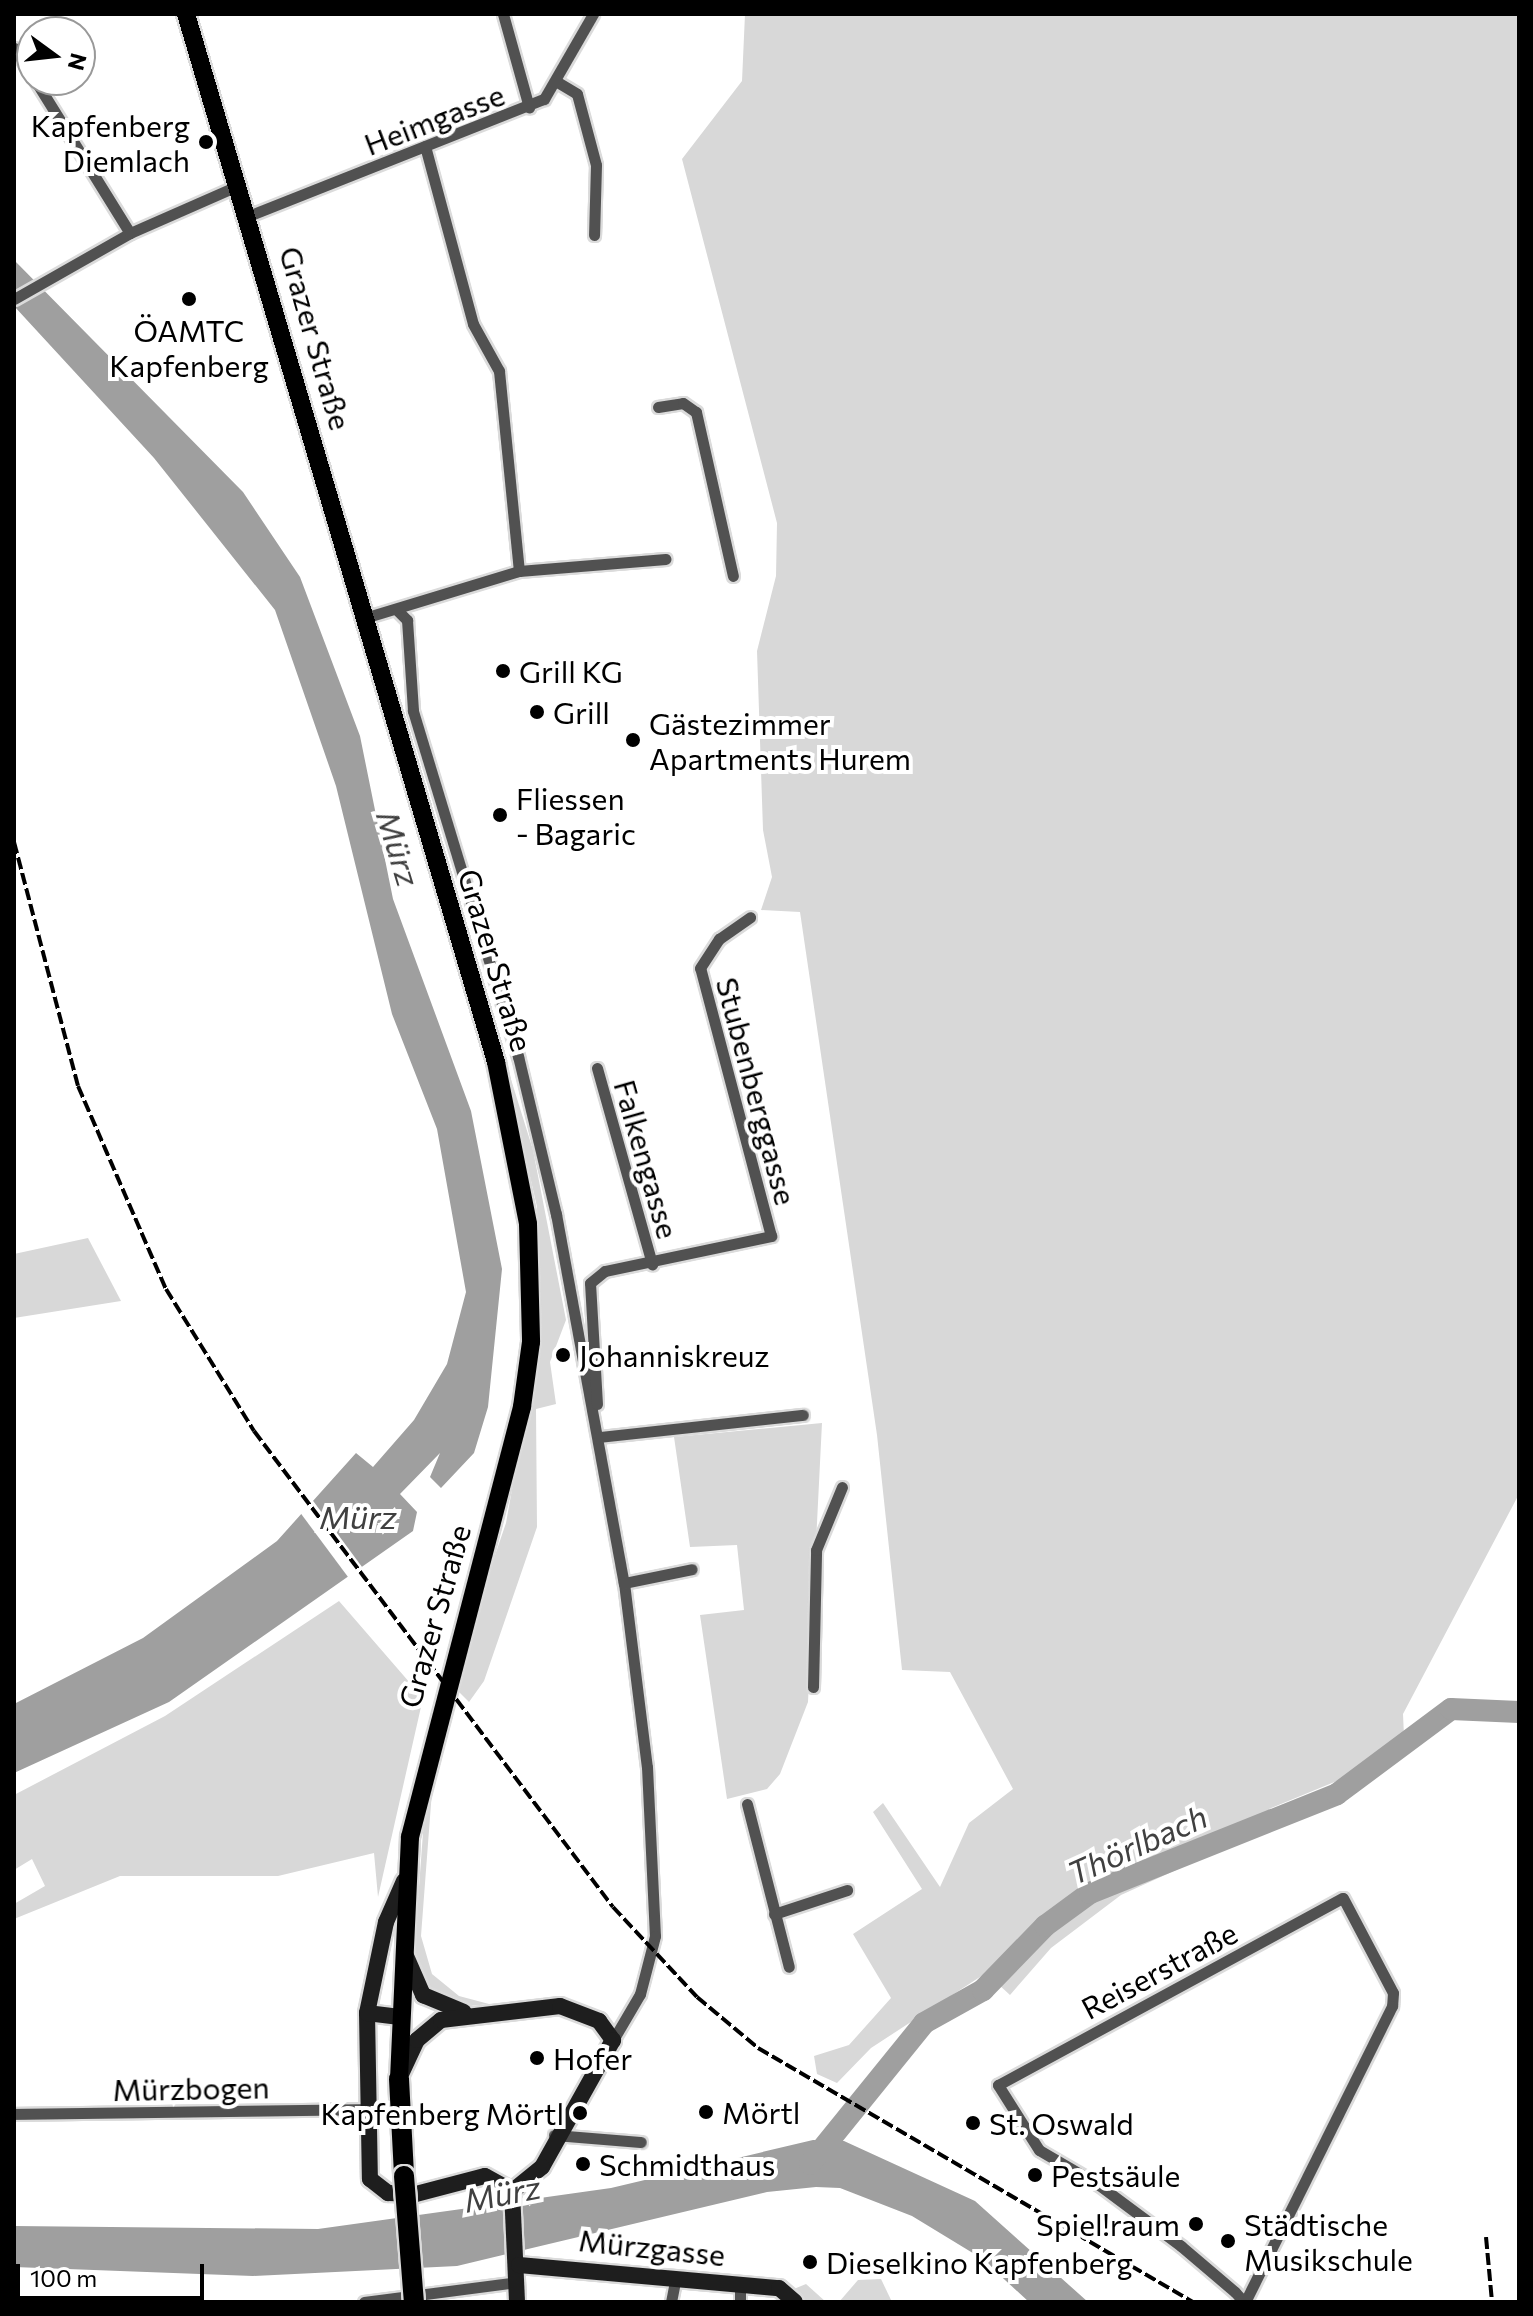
<!DOCTYPE html>
<meta charset="utf-8">
<style>
body{margin:0}
#map{position:relative;width:1533px;height:2316px;overflow:hidden;background:#fff;font-family:Commissioner,sans-serif}
div>[style]{position:absolute}
.green>*{inset:0;background:#d8d8d8}
.water>*{inset:0;background:#9f9f9f}
.pier>*{inset:0;background:#fff}
.river>*{height:22px;margin:-11px;padding:0 11px;transform-origin:11px;border-radius:11px;background:#9f9f9f}
.roads{filter:drop-shadow(2px 0 #dbdbdb) drop-shadow(-2px 0 #dbdbdb) drop-shadow(0 2px #dbdbdb) drop-shadow(0 -2px #dbdbdb)}
.street>*{height:11px;margin:-5.5px;padding:0 5.5px;transform-origin:5.5px;border-radius:5.5px;background:#515151}
.secondary>*{height:16px;margin:-8px;padding:0 8px;transform-origin:8px;border-radius:8px;background:#1e1e1e}
.primary>*{height:18px;margin:-9px;padding:0 9px;transform-origin:9px;border-radius:9px;background:#000}
.highway>*{height:20px;margin:-10px;padding:0 10px;transform-origin:10px;border-radius:10px;background:#000}
.rail>*{height:4px;margin-top:-2px;transform-origin:0;background:repeating-linear-gradient(90deg,#000 0 12px,transparent 0 16px)}
.bridges{filter:drop-shadow(2px 0 #dbdbdb) drop-shadow(-2px 0 #dbdbdb) drop-shadow(0 2px #dbdbdb) drop-shadow(0 -2px #dbdbdb)}
.highway-bridge>*{height:20px;margin:-10px;padding:0 10px;transform-origin:10px;border-radius:10px;background:#000}
.dots>*{width:22px;height:22px;translate:-50% -50%;box-sizing:border-box;border:4px solid #fff;border-radius:50%}
span{translate:-50% -50%;white-space:nowrap;text-align:center;line-height:1.15;-webkit-text-stroke:8px #fff;paint-order:stroke}
.street-label{font-size:30px;color:#000}
.poi-label{font-size:30px;color:#000}
.right{translate:-100% -50%;text-align:right}
.left{translate:0 -50%;text-align:left}
.water-label{font-size:32px;color:#404040;font-style:italic}
.frame{position:absolute;inset:0;border:16px solid #000;pointer-events:none}
.north{position:absolute;left:16px;top:16px;width:80px;height:80px;box-sizing:border-box;background:#fff;border:2px solid #999;border-radius:50%;rotate:105deg;font-size:22px;font-weight:700;line-height:32px;text-align:center;color:#000}
.north::after{content:'';display:block;margin:auto;width:28px;height:36px;background:#000;clip-path:polygon(50% 0,100% 100%,50% 72%,0 100%)}
.scale{position:absolute;left:16px;top:2264px;width:188px;height:36px;box-sizing:border-box;border:4px solid #000;border-top:0;padding-left:10px;font-size:24px;line-height:28px;white-space:nowrap;color:#000;-webkit-text-stroke:6px #fff;paint-order:stroke}
</style>
<div id="map">
<div class="green">
<i style="clip-path:polygon(745px 14px,1519px 14px,1519px 1494px,1403px 1714px,1404px 1736px,1366px 1769px,1269px 1809px,1273px 1826px,1121px 1895px,1051px 1948px,1010px 1995px,986px 1973px,871px 2048px,837px 2083px,817px 2074px,814px 2056px,849px 2045px,891px 1998px,853px 1934px,922px 1889px,873px 1812px,883px 1803px,940px 1887px,969px 1823px,1013px 1789px,950px 1672px,902px 1670px,877px 1435px,800px 912px,761px 910px,772px 877px,763px 830px,757px 651px,776px 576px,777px 523px,682px 159px,742px 81px)"></i>
<i style="clip-path:polygon(499px 1041px,533px 1150px,566px 1320px,550px 1362px,556px 1404px,536px 1409px,537px 1527px,484px 1681px,469px 1702px,451px 1684px,506px 1523px,539px 1337px,537px 1207px)"></i>
<i style="clip-path:polygon(88px 1238px,121px 1301px,14px 1318px,14px 1254px)"></i>
<i style="clip-path:polygon(822px 1423px,808px 1702px,780px 1774px,767px 1789px,727px 1799px,700px 1615px,744px 1610px,737px 1545px,690px 1547px,674px 1437px)"></i>
<i style="clip-path:polygon(339px 1601px,423px 1698px,378px 1897px,374px 1853px,278px 1876px,120px 1876px,14px 1919px,14px 1904px,45px 1886px,32px 1859px,14px 1870px,14px 1795px,165px 1716px)"></i>
<i style="clip-path:polygon(449px 1720px,432px 1791px,421px 1936px,432px 1974px,459px 1996px,489px 2004px,460px 2007px,433px 1995px,414px 1954px,425px 1806px)"></i>
<i style="clip-path:polygon(881px 2279px,892px 2302px,839px 2302px,858px 2280px)"></i>
<i style="clip-path:polygon(806px 2284px,826px 2302px,802px 2302px,789px 2291px)"></i>
</div>
<div class="water">
<i style="clip-path:polygon(14px 260px,243px 492px,300px 577px,360px 736px,393px 899px,471px 1111px,502px 1269px,488px 1407px,474px 1453px,441px 1488px,430px 1477px,440px 1453px,400px 1494px,417px 1512px,413px 1531px,169px 1702px,14px 1773px,14px 1704px,143px 1638px,277px 1541px,356px 1453px,373px 1467px,414px 1420px,447px 1364px,466px 1292px,437px 1129px,392px 1014px,336px 786px,275px 610px,154px 458px,14px 306px)"></i>
<i style="clip-path:polygon(813px 2140px,844px 2141px,975px 2201px,1088px 2302px,1029px 2302px,981px 2258px,912px 2216px,840px 2188px,816px 2187px,767px 2192px,457px 2266px,253px 2276px,14px 2267px,14px 2226px,318px 2229px,611px 2188px)"></i>
</div>
<div class="pier">
<i style="clip-path:polygon(311px 1498px,365px 1571px,351px 1581px,299px 1511px)"></i>
</div>
<div class="river">
<i style="left:810px;top:2164px;width:181px;rotate:-51deg"></i>
<i style="left:924px;top:2023px;width:68px;rotate:-29.2deg"></i>
<i style="left:983px;top:1990px;width:89px;rotate:-45.9deg"></i>
<i style="left:1045px;top:1926px;width:56px;rotate:-36.3deg"></i>
<i style="left:1090px;top:1893px;width:266px;rotate:-21.8deg"></i>
<i style="left:1337px;top:1794px;width:142px;rotate:-36.7deg"></i>
<i style="left:1451px;top:1709px;width:68px;rotate:2.5deg"></i>
</div>
<div class="roads">
<div class="street">
<i style="left:503px;top:14px;width:97px;rotate:74.4deg"></i>
<i style="left:14px;top:48px;width:32px;rotate:56deg"></i>
<i style="left:35px;top:80px;width:180px;rotate:58.2deg"></i>
<i style="left:559px;top:83px;width:21px;rotate:31deg"></i>
<i style="left:577px;top:94px;width:73px;rotate:75deg"></i>
<i style="left:596px;top:165px;width:70px;rotate:91.6deg"></i>
<i style="left:425px;top:146px;width:184px;rotate:74.9deg"></i>
<i style="left:473px;top:324px;width:54px;rotate:61deg"></i>
<i style="left:499px;top:371px;width:201px;rotate:84.3deg"></i>
<i style="left:248px;top:216px;width:318px;rotate:-21.6deg"></i>
<i style="left:544px;top:99px;width:98px;rotate:-60deg"></i>
<i style="left:14px;top:299px;width:133px;rotate:-29.6deg"></i>
<i style="left:130px;top:233px;width:117px;rotate:-23.7deg"></i>
<i style="left:658px;top:407px;width:25px;rotate:-9deg"></i>
<i style="left:683px;top:403px;width:16px;rotate:35deg"></i>
<i style="left:696px;top:412px;width:168px;rotate:77.3deg"></i>
<i style="left:396px;top:609px;width:16px;rotate:45deg"></i>
<i style="left:407px;top:620px;width:91px;rotate:86.2deg"></i>
<i style="left:413px;top:711px;width:361px;rotate:73.1deg"></i>
<i style="left:518px;top:1056px;width:163px;rotate:76.5deg"></i>
<i style="left:556px;top:1214px;width:375px;rotate:79.6deg"></i>
<i style="left:624px;top:1583px;width:185px;rotate:82.9deg"></i>
<i style="left:647px;top:1767px;width:169px;rotate:87.3deg"></i>
<i style="left:655px;top:1936px;width:60px;rotate:104.5deg"></i>
<i style="left:640px;top:1994px;width:53px;rotate:120.4deg"></i>
<i style="left:361px;top:619px;width:165px;rotate:-16.9deg"></i>
<i style="left:519px;top:571px;width:147px;rotate:-4.7deg"></i>
<i style="left:597px;top:1068px;width:204px;rotate:74.3deg"></i>
<i style="left:597px;top:1404px;width:121px;rotate:-93.3deg"></i>
<i style="left:590px;top:1283px;width:19px;rotate:-39deg"></i>
<i style="left:605px;top:1271px;width:170px;rotate:-11.9deg"></i>
<i style="left:771px;top:1236px;width:277px;rotate:-104.8deg"></i>
<i style="left:700px;top:968px;width:35px;rotate:-57deg"></i>
<i style="left:719px;top:939px;width:38px;rotate:-35deg"></i>
<i style="left:599px;top:1437px;width:205px;rotate:-6.2deg"></i>
<i style="left:624px;top:1583px;width:69px;rotate:-11.6deg"></i>
<i style="left:813px;top:1687px;width:137px;rotate:-88.7deg"></i>
<i style="left:816px;top:1550px;width:68px;rotate:-67.6deg"></i>
<i style="left:747px;top:1804px;width:168px;rotate:75.6deg"></i>
<i style="left:774px;top:1914px;width:77px;rotate:-18.2deg"></i>
<i style="left:14px;top:2114px;width:356px;rotate:-0.8deg"></i>
<i style="left:554px;top:2135px;width:87px;rotate:4.6deg"></i>
<i style="left:364px;top:2302px;width:154px;rotate:-7.4deg"></i>
<i style="left:671px;top:2302px;width:20px;rotate:-79deg"></i>
<i style="left:740px;top:2302px;width:17px;rotate:-90deg"></i>
<i style="left:1245px;top:2302px;width:1px;rotate:180deg"></i>
<i style="left:1244px;top:2302px;width:13px;rotate:-132deg"></i>
<i style="left:1235px;top:2292px;width:71px;rotate:-139.6deg"></i>
<i style="left:1181px;top:2246px;width:102px;rotate:-143.4deg"></i>
<i style="left:1099px;top:2185px;width:69px;rotate:-149.7deg"></i>
<i style="left:1039px;top:2150px;width:77px;rotate:-122.2deg"></i>
<i style="left:998px;top:2085px;width:392px;rotate:-28.5deg"></i>
<i style="left:1343px;top:1898px;width:107px;rotate:62.2deg"></i>
<i style="left:1393px;top:1993px;width:13px;rotate:94deg"></i>
<i style="left:1392px;top:2006px;width:330px;rotate:116.4deg"></i>
</div>
<div class="secondary">
<i style="left:404px;top:1881px;width:45px;rotate:113.7deg"></i>
<i style="left:386px;top:1922px;width:93px;rotate:101.8deg"></i>
<i style="left:367px;top:2013px;width:166px;rotate:89deg"></i>
<i style="left:370px;top:2179px;width:23px;rotate:38deg"></i>
<i style="left:388px;top:2193px;width:28px;rotate:2deg"></i>
<i style="left:416px;top:2194px;width:71px;rotate:-14.6deg"></i>
<i style="left:485px;top:2176px;width:31px;rotate:29deg"></i>
<i style="left:406px;top:1956px;width:43px;rotate:66.4deg"></i>
<i style="left:423px;top:1995px;width:44px;rotate:22.5deg"></i>
<i style="left:367px;top:2013px;width:33px;rotate:7deg"></i>
<i style="left:402px;top:2072px;width:35px;rotate:-65deg"></i>
<i style="left:417px;top:2040px;width:31px;rotate:-40deg"></i>
<i style="left:441px;top:2020px;width:120px;rotate:-6.7deg"></i>
<i style="left:560px;top:2006px;width:42px;rotate:21deg"></i>
<i style="left:599px;top:2021px;width:24px;rotate:54deg"></i>
<i style="left:613px;top:2040px;width:145px;rotate:119.2deg"></i>
<i style="left:542px;top:2167px;width:38px;rotate:141deg"></i>
<i style="left:512px;top:2191px;width:111px;rotate:87.4deg"></i>
<i style="left:519px;top:2265px;width:261px;rotate:5.1deg"></i>
<i style="left:779px;top:2288px;width:21px;rotate:41deg"></i>
</div>
<div class="primary">
<i style="left:186px;top:14px;width:1093px;rotate:73.52deg"></i>
<i style="left:496px;top:1062px;width:165px;rotate:78.8deg"></i>
<i style="left:528px;top:1224px;width:118px;rotate:88.5deg"></i>
<i style="left:531px;top:1342px;width:66px;rotate:97.9deg"></i>
<i style="left:522px;top:1407px;width:444px;rotate:104.6deg"></i>
<i style="left:410px;top:1837px;width:242px;rotate:92.6deg"></i>
</div>
<div class="highway">
<i style="left:399px;top:2079px;width:97px;rotate:87deg"></i>
</div>
</div>
<div class="rail">
<i style="left:14px;top:842px;width:252px;rotate:75.3deg"></i>
<i style="left:78px;top:1086px;width:221px;rotate:66.6deg"></i>
<i style="left:166px;top:1289px;width:167px;rotate:58.2deg"></i>
<i style="left:254px;top:1431px;width:596px;rotate:52.98deg"></i>
<i style="left:613px;top:1907px;width:123px;rotate:47deg"></i>
<i style="left:697px;top:1997px;width:80px;rotate:39.9deg"></i>
<i style="left:758px;top:2048px;width:504px;rotate:30.28deg"></i>
<i style="left:1486px;top:2237px;width:65px;rotate:84.7deg"></i>
</div>
<div class="bridges">
<div class="highway-bridge">
<i style="left:404px;top:2176px;width:126px;rotate:85.5deg"></i>
</div>
</div>
<div class="dots">
<i style="left:206px;top:142px;background:#000"></i>
<i style="left:189px;top:299px;background:#000"></i>
<i style="left:503px;top:671px;background:#000"></i>
<i style="left:537px;top:712px;background:#000"></i>
<i style="left:633px;top:740px;background:#000"></i>
<i style="left:500px;top:815px;background:#000"></i>
<i style="left:563px;top:1355px;background:#000"></i>
<i style="left:537px;top:2058px;background:#000"></i>
<i style="left:706px;top:2112px;background:#000"></i>
<i style="left:580px;top:2113px;background:#000"></i>
<i style="left:973px;top:2123px;background:#000"></i>
<i style="left:583px;top:2164px;background:#000"></i>
<i style="left:1035px;top:2175px;background:#000"></i>
<i style="left:1196px;top:2224px;background:#000"></i>
<i style="left:1228px;top:2241px;background:#000"></i>
<i style="left:810px;top:2262px;background:#000"></i>
</div>
<div class="street-label">
<span style="left:434px;top:119px;rotate:-21deg">Heimgasse</span>
<span style="left:316px;top:338px;rotate:74deg">Grazer Straße</span>
<span style="left:496px;top:960px;rotate:73deg">Grazer Straße</span>
<span style="left:757px;top:1091px;rotate:75deg">Stubenberggasse</span>
<span style="left:647px;top:1159px;rotate:74deg">Falkengasse</span>
<span style="left:434px;top:1616px;rotate:-74deg">Grazer Straße</span>
<span style="left:1159px;top:1970px;rotate:-28deg">Reiserstraße</span>
<span style="left:191px;top:2088px;rotate:-1deg">Mürzbogen</span>
<span style="left:652px;top:2247px;rotate:6deg">Mürzgasse</span>
</div>
<div class="poi-label">
<span class="right" style="left:190px;top:142px">Kapfenberg<br>Diemlach</span>
<span style="left:189px;top:347px">ÖAMTC<br>Kapfenberg</span>
<span class="left" style="left:519px;top:671px">Grill KG</span>
<span class="left" style="left:553px;top:712px">Grill</span>
<span class="left" style="left:649px;top:740px">Gästezimmer<br>Apartments Hurem</span>
<span class="left" style="left:516px;top:815px">Fliessen<br>- Bagaric</span>
<span class="left" style="left:579px;top:1355px">Johanniskreuz</span>
<span class="left" style="left:553px;top:2058px">Hofer</span>
<span class="left" style="left:722px;top:2112px">Mörtl</span>
<span class="right" style="left:564px;top:2113px">Kapfenberg Mörtl</span>
<span class="left" style="left:989px;top:2123px">St. Oswald</span>
<span class="left" style="left:599px;top:2164px">Schmidthaus</span>
<span class="left" style="left:1051px;top:2175px">Pestsäule</span>
<span class="right" style="left:1180px;top:2224px">Spiel!raum</span>
<span class="left" style="left:1244px;top:2241px">Städtische<br>Musikschule</span>
<span class="left" style="left:826px;top:2262px">Dieselkino Kapfenberg</span>
</div>
<div class="water-label">
<span style="left:399px;top:848px;rotate:73deg">Mürz</span>
<span style="left:358px;top:1516px">Mürz</span>
<span style="left:1137px;top:1844px;rotate:-24deg">Thörlbach</span>
<span style="left:502px;top:2193px;rotate:-11deg">Mürz</span>
</div>
<div class="frame"></div>
<div class="north">N</div>
<div class="scale">100 m</div>
</div>
